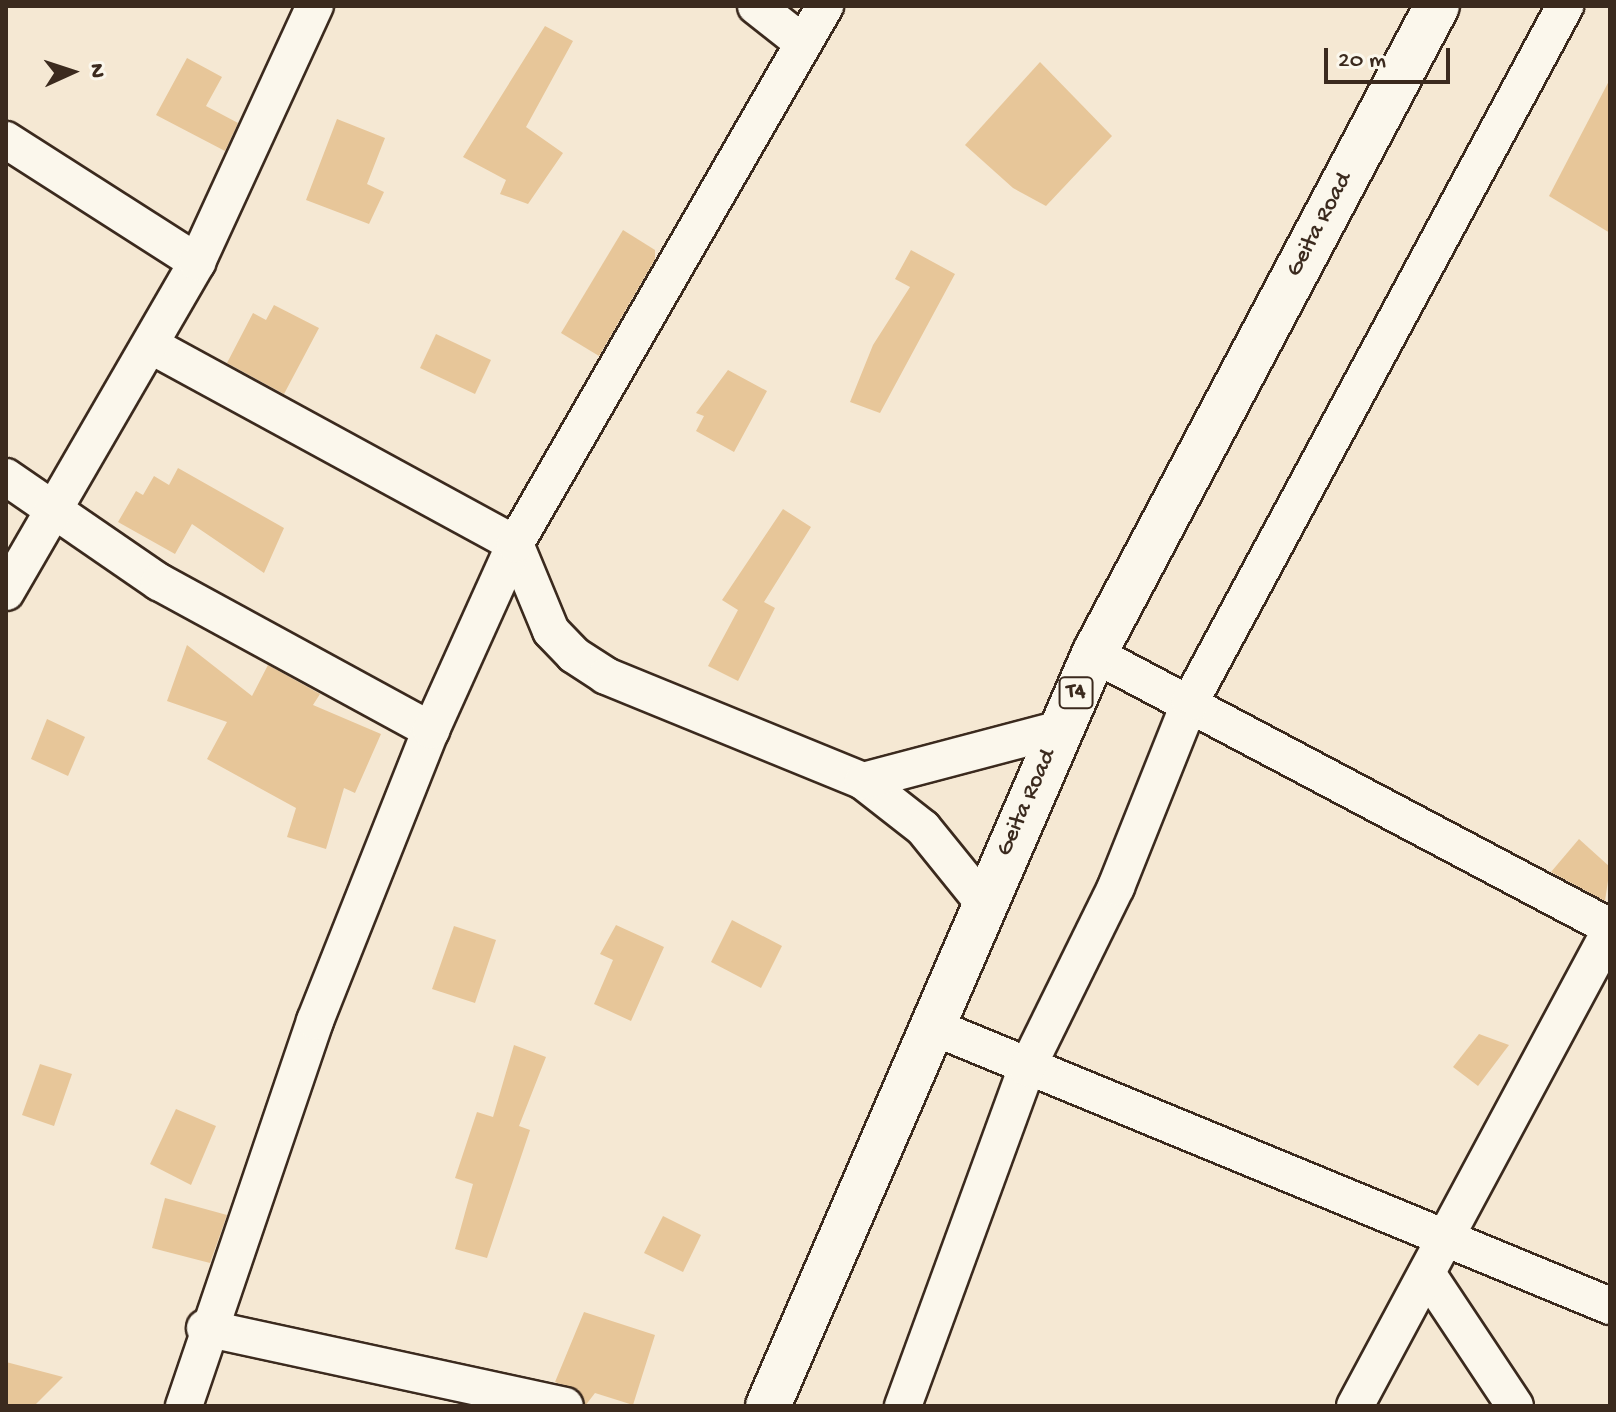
<!DOCTYPE html>
<style>
body{margin:0}
#map{position:relative;width:1616px;height:1412px;overflow:hidden;background:#f5e8d3;font-family:"Gochi Hand",sans-serif}
div>[style]{position:absolute}
.building>*{inset:0;background:#e7c699}
.roads{filter:drop-shadow(2px 0 #3b2a1e) drop-shadow(-2px 0 #3b2a1e) drop-shadow(0 2px #3b2a1e) drop-shadow(0 -2px #3b2a1e)}
.street>*{height:36px;margin:-18px;padding:0 18px;transform-origin:18px;border-radius:18px;background:#fbf7ec}
.highway>*{height:44px;margin:-22px;padding:0 22px;transform-origin:22px;border-radius:22px;background:#fbf7ec}
span{translate:-50% -50%;white-space:nowrap;text-align:center;line-height:1.15;-webkit-text-stroke:6px #fbf7ec;paint-order:stroke}
.shield-label span{padding:2px 6px;background:#fbf7ec;border:2px solid;border-radius:6px;-webkit-text-stroke-width:0}
.shield-label{font-size:22px;color:#3b2a1e;font-weight:700}
.street-label{font-size:24px;color:#3b2a1e}
.frame{position:absolute;inset:0;border:8px solid #3b2a1e;pointer-events:none}
.north{position:absolute;left:32px;top:32px;width:80px;height:80px;-webkit-text-stroke:6px #fbf7ec;paint-order:stroke;rotate:87deg;font-size:22px;font-weight:700;line-height:32px;text-align:center;color:#3b2a1e}
.north::after{content:'';display:block;margin:auto;width:28px;height:36px;background:#3b2a1e;clip-path:polygon(50% 0,100% 100%,50% 72%,0 100%)}
.scale{position:absolute;left:1324px;top:48px;width:126px;height:36px;box-sizing:border-box;border:4px solid #3b2a1e;border-top:0;padding-left:10px;font-size:24px;line-height:28px;white-space:nowrap;color:#3b2a1e;-webkit-text-stroke:6px #fbf7ec;paint-order:stroke}
</style>
<div id="map">
<div class="building">
<i style="clip-path:polygon(545px 26px,573px 41px,526px 127px,563px 153px,528px 204px,500px 194px,506px 180px,463px 157px)"></i>
<i style="clip-path:polygon(187px 58px,222px 77px,206px 106px,238px 123px,225px 151px,156px 115px)"></i>
<i style="clip-path:polygon(1040px 62px,1112px 136px,1046px 206px,1013px 188px,965px 145px)"></i>
<i style="clip-path:polygon(1610px 79px,1610px 233px,1549px 196px)"></i>
<i style="clip-path:polygon(337px 119px,385px 138px,367px 184px,384px 192px,369px 224px,306px 200px)"></i>
<i style="clip-path:polygon(623px 230px,655px 250px,655px 259px,599px 356px,561px 333px)"></i>
<i style="clip-path:polygon(911px 250px,955px 274px,880px 413px,850px 402px,873px 345px,910px 287px,895px 279px)"></i>
<i style="clip-path:polygon(274px 305px,319px 328px,284px 394px,227px 363px,253px 313px,266px 320px)"></i>
<i style="clip-path:polygon(436px 334px,491px 360px,475px 394px,420px 368px)"></i>
<i style="clip-path:polygon(728px 370px,767px 391px,734px 452px,696px 431px,704px 416px,696px 413px)"></i>
<i style="clip-path:polygon(178px 468px,284px 528px,264px 573px,192px 524px,175px 554px,118px 522px,136px 491px,143px 495px,154px 476px,169px 485px)"></i>
<i style="clip-path:polygon(783px 509px,811px 527px,764px 602px,775px 608px,738px 681px,708px 666px,738px 610px,722px 600px)"></i>
<i style="clip-path:polygon(187px 645px,252px 696px,268px 665px,320px 694px,313px 705px,381px 734px,355px 793px,344px 788px,326px 849px,287px 837px,296px 808px,207px 759px,227px 722px,167px 701px)"></i>
<i style="clip-path:polygon(47px 719px,85px 737px,68px 776px,31px 759px)"></i>
<i style="clip-path:polygon(1579px 839px,1610px 867px,1605px 901px,1551px 872px)"></i>
<i style="clip-path:polygon(732px 920px,782px 946px,761px 988px,711px 962px)"></i>
<i style="clip-path:polygon(616px 925px,664px 947px,631px 1021px,594px 1004px,613px 960px,600px 954px)"></i>
<i style="clip-path:polygon(454px 926px,496px 940px,475px 1003px,432px 989px)"></i>
<i style="clip-path:polygon(1479px 1034px,1509px 1045px,1478px 1086px,1453px 1067px)"></i>
<i style="clip-path:polygon(514px 1045px,546px 1057px,519px 1126px,530px 1130px,487px 1258px,455px 1249px,473px 1184px,455px 1178px,477px 1112px,493px 1117px)"></i>
<i style="clip-path:polygon(40px 1064px,72px 1074px,54px 1126px,22px 1115px)"></i>
<i style="clip-path:polygon(176px 1109px,216px 1126px,191px 1185px,150px 1164px)"></i>
<i style="clip-path:polygon(165px 1198px,227px 1215px,210px 1263px,152px 1248px)"></i>
<i style="clip-path:polygon(663px 1216px,701px 1235px,683px 1272px,644px 1253px)"></i>
<i style="clip-path:polygon(584px 1312px,655px 1335px,633px 1405px,595px 1393px,585px 1406px,578px 1390px,555px 1382px)"></i>
<i style="clip-path:polygon(6px 1362px,63px 1377px,34px 1406px,6px 1406px)"></i>
</div>
<div class="roads">
<div class="street">
<i style="left:756px;top:6px;width:60px;rotate:38.2deg"></i>
<i style="left:6px;top:140px;width:227px;rotate:32.6deg"></i>
<i style="left:152px;top:346px;width:413px;rotate:28.6deg"></i>
<i style="left:515px;top:544px;width:94px;rotate:67.5deg"></i>
<i style="left:551px;top:631px;width:33px;rotate:46deg"></i>
<i style="left:574px;top:655px;width:38px;rotate:33deg"></i>
<i style="left:606px;top:676px;width:278px;rotate:22.2deg"></i>
<i style="left:863px;top:781px;width:76px;rotate:38.1deg"></i>
<i style="left:923px;top:828px;width:95px;rotate:51deg"></i>
<i style="left:6px;top:477px;width:186px;rotate:34.5deg"></i>
<i style="left:159px;top:582px;width:310px;rotate:28.6deg"></i>
<i style="left:6px;top:592px;width:381px;rotate:-59.9deg"></i>
<i style="left:197px;top:262px;width:282px;rotate:-65.3deg"></i>
<i style="left:1094px;top:654px;width:584px;rotate:27.88deg"></i>
<i style="left:863px;top:781px;width:204px;rotate:-14.8deg"></i>
<i style="left:936px;top:1028px;width:729px;rotate:22.41deg"></i>
<i style="left:1428px;top:1275px;width:157px;rotate:56.4deg"></i>
<i style="left:205px;top:1328px;width:368px;rotate:12.2deg"></i>
<i style="left:184px;top:1406px;width:407px;rotate:-71.2deg"></i>
<i style="left:315px;top:1021px;width:313px;rotate:-68.3deg"></i>
<i style="left:431px;top:730px;width:204px;rotate:-65.7deg"></i>
<i style="left:515px;top:544px;width:621px;rotate:-60.05deg"></i>
<i style="left:903px;top:1406px;width:360px;rotate:-69.9deg"></i>
<i style="left:1027px;top:1068px;width:202px;rotate:-63.8deg"></i>
<i style="left:1116px;top:887px;width:199px;rotate:-68.2deg"></i>
<i style="left:1190px;top:702px;width:791px;rotate:-61.68deg"></i>
<i style="left:1355px;top:1406px;width:539px;rotate:-61.77deg"></i>
</div>
<div class="highway">
<i style="left:768px;top:1406px;width:820px;rotate:-66.56deg"></i>
<i style="left:1094px;top:654px;width:733px;rotate:-62.11deg"></i>
</div>
</div>
<div class="shield-label">
<span style="left:1076px;top:693px">T4</span>
</div>
<div class="street-label">
<span style="left:1320px;top:225px;rotate:-62deg">Geita Road</span>
<span style="left:1027px;top:803px;rotate:-66deg">Geita Road</span>
</div>
<div class="frame"></div>
<div class="north">N</div>
<div class="scale">20 m</div>
</div>
